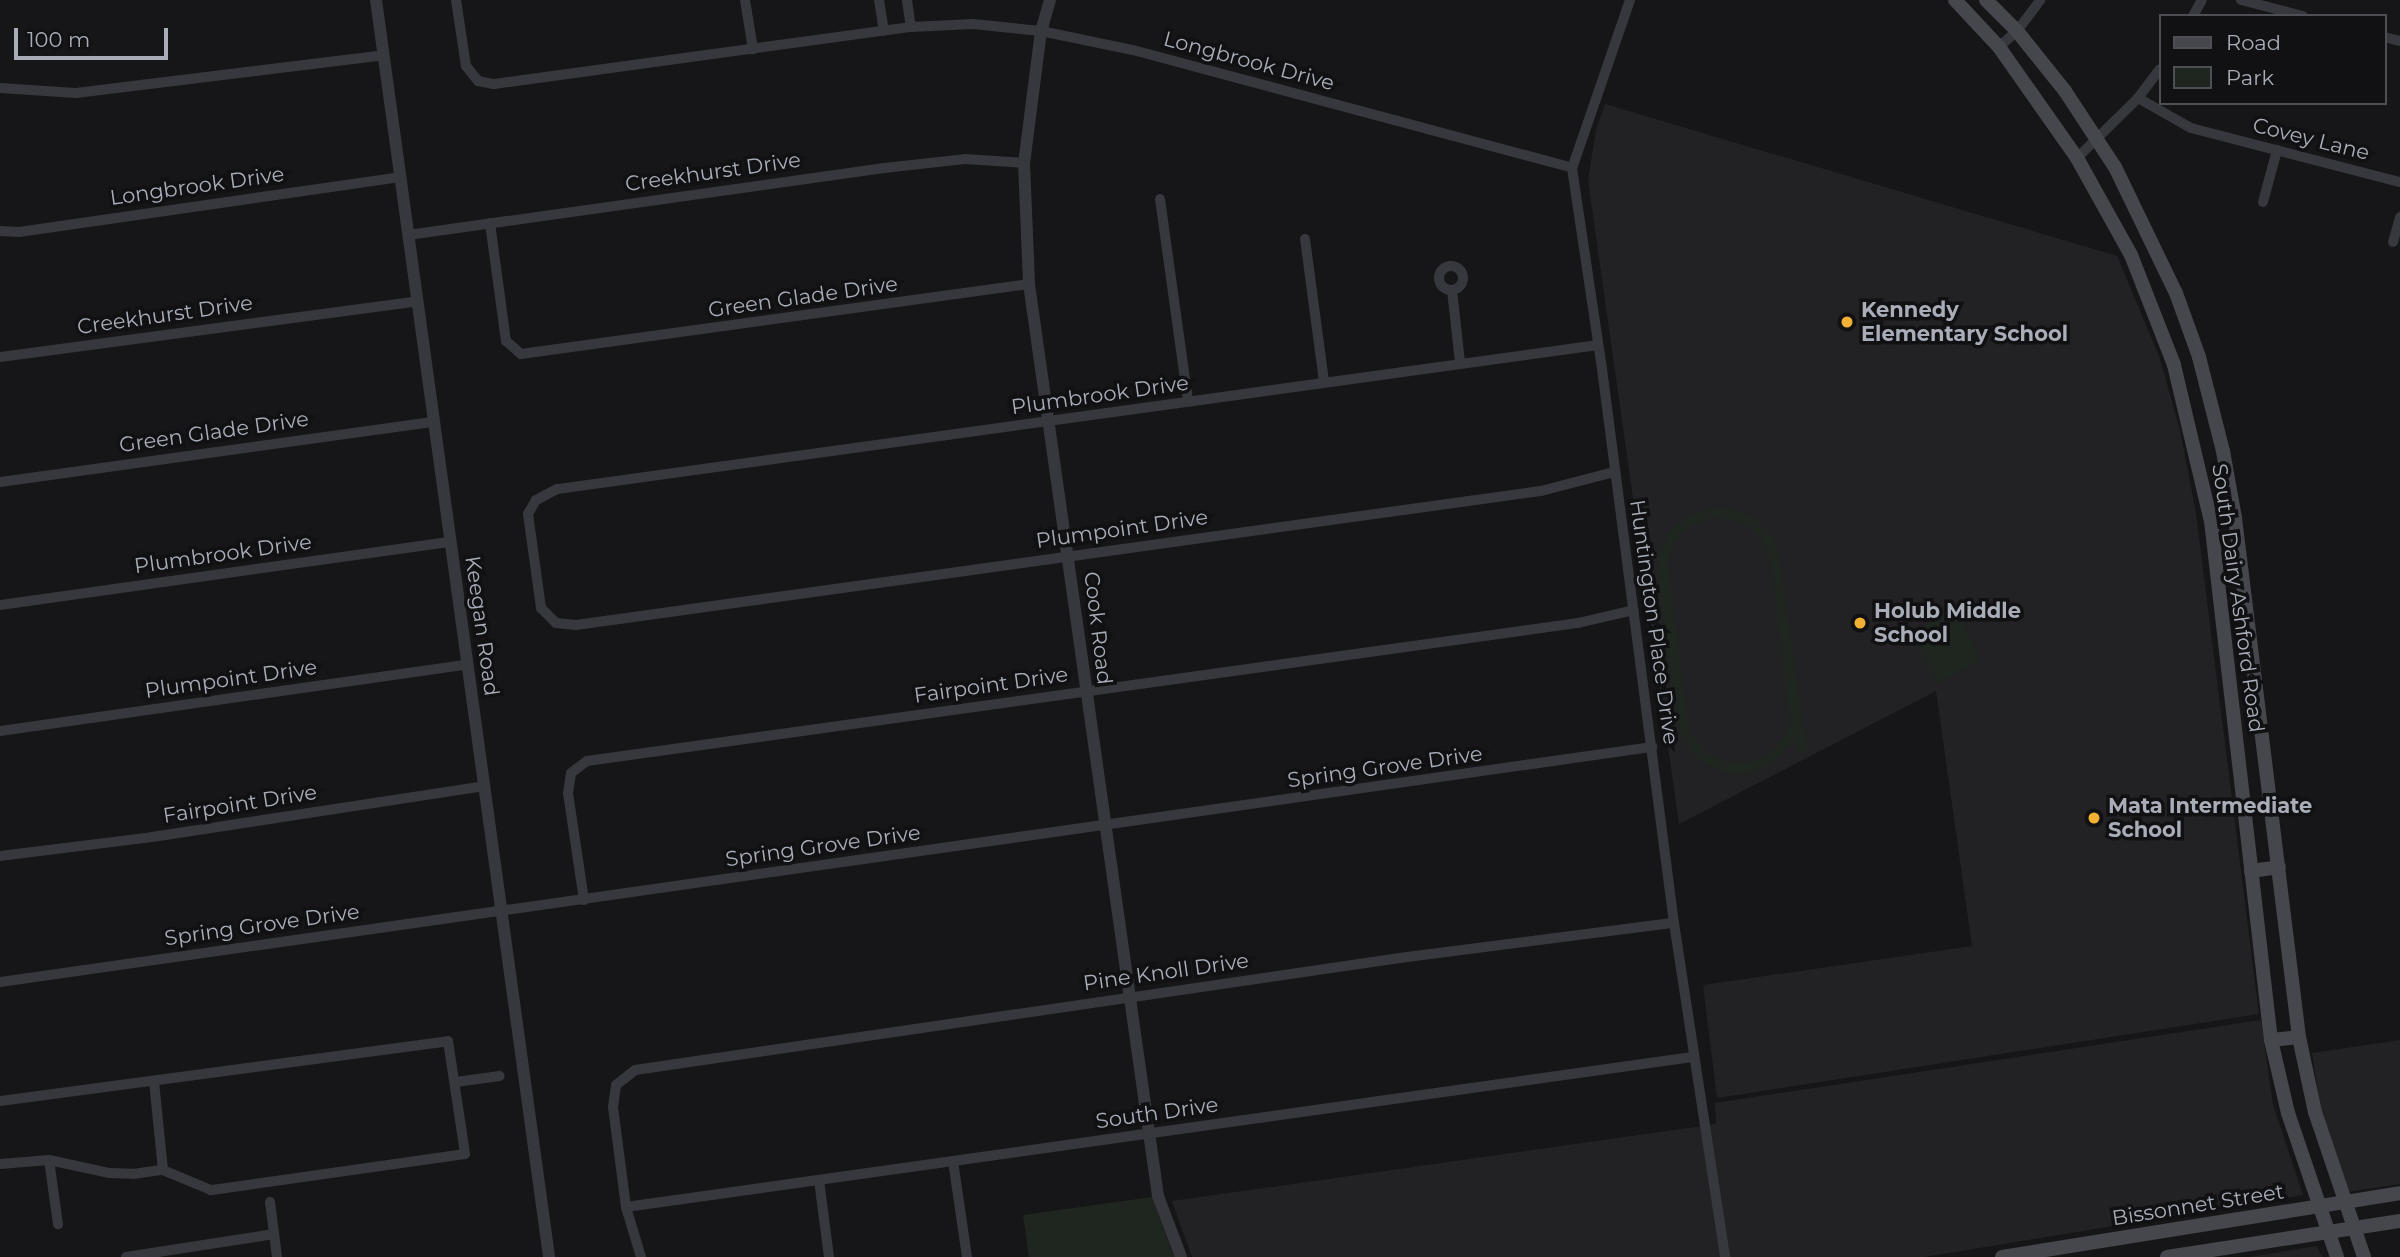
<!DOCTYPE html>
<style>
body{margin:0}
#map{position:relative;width:2400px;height:1257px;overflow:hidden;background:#161618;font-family:Montserrat,sans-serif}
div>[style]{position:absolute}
.built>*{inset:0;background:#222225}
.green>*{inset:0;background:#1e261f}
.minor>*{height:10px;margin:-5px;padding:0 5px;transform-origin:5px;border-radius:5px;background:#37383d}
.minor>.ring{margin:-5px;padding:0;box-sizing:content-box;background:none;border:10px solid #37383d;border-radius:50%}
.tertiary>*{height:12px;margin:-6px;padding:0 6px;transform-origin:6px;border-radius:6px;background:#37383d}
.secondary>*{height:14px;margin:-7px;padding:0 7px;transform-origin:7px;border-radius:7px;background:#45474d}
.dots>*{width:19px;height:19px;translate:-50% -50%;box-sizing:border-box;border:4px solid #111113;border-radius:50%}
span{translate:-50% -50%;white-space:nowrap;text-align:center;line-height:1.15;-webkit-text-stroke:7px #111113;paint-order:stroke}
.street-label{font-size:21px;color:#a8adb8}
.poi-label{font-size:21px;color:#a8adb8;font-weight:700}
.left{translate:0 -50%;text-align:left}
.legend{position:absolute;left:2159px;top:14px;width:228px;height:91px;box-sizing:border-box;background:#111113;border:2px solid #4d4f55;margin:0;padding:9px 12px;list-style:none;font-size:21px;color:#a8adb8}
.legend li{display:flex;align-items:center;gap:14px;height:35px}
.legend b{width:35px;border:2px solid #4d4f55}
.scale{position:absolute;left:14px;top:28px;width:154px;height:32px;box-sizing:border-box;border:4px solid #a8adb8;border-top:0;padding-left:9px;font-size:21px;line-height:24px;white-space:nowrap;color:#a8adb8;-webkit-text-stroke:5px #111113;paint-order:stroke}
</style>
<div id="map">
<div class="built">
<i style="clip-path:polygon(1605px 104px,2117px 256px,2159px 356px,2180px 430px,2196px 513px,2259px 1014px,1717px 1098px,1703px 985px,1972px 946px,1936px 691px,1679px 824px,1588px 180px,1596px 130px)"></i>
<i style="clip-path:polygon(2261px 1020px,2273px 1105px,2303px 1195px,1924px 1257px,1192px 1257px,1172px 1201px,1716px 1124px,1715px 1103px)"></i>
<i style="clip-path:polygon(2400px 1040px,2400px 1184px,2348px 1192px,2320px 1105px,2312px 1053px)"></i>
<i style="clip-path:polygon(2317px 1246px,2322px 1257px,2250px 1257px)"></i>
</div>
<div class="green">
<i style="clip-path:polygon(evenodd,1720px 507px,1739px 511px,1756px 520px,1770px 534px,1778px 551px,1807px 751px,1797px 752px,1795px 739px,1774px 762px,1747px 773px,1728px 773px,1710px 766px,1694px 755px,1683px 739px,1677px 720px,1657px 578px,1658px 559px,1669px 532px,1692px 514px,1720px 507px,1712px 518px,1736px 520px,1750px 528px,1762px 539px,1771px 562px,1790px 721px,1785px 736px,1775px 749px,1762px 758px,1746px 763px,1722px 761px,1707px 753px,1692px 735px,1687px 719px,1667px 560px,1673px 545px,1683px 532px,1696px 523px,1712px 518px)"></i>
<i style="clip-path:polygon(1955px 609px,1981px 660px,1937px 683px,1911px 633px)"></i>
<i style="clip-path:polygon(1152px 1197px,1174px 1257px,1029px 1257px,1023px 1215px)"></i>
</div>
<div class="minor">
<i style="left:456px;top:0;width:67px;rotate:81.4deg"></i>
<i style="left:466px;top:66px;width:19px;rotate:51deg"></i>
<i style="left:478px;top:81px;width:16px;rotate:11deg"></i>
<i style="left:494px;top:84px;width:421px;rotate:-7.8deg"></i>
<i style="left:911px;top:27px;width:62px;rotate:-2.8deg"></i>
<i style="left:973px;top:24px;width:68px;rotate:5.9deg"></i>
<i style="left:1041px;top:31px;width:94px;rotate:11.7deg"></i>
<i style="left:1133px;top:50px;width:455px;rotate:15deg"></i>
<i style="left:745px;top:0;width:50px;rotate:80.7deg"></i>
<i style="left:879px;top:0;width:31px;rotate:81deg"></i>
<i style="left:907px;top:0;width:27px;rotate:82deg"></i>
<i style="left:1630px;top:0;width:178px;rotate:109deg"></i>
<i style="left:1572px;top:168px;width:203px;rotate:81.5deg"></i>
<i style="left:1602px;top:369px;width:559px;rotate:82.6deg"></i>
<i style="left:1674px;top:923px;width:338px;rotate:81.3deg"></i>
<i style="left:2241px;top:0;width:64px;rotate:14.5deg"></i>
<i style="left:2193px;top:16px;width:18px;rotate:-61deg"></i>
<i style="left:2384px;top:37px;width:16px;rotate:14deg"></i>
<i style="left:1999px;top:47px;width:24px;rotate:-42deg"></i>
<i style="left:2017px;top:31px;width:39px;rotate:-53deg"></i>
<i style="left:0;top:88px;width:76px;rotate:3.8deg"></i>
<i style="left:76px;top:93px;width:310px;rotate:-7deg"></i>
<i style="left:2138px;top:98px;width:61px;rotate:29.5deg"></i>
<i style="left:2191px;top:128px;width:216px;rotate:14.5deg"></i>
<i style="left:2077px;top:158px;width:86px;rotate:-44.5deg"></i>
<i style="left:2138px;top:98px;width:36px;rotate:-53deg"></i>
<i style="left:1160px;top:199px;width:205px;rotate:82.1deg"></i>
<i style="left:2263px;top:202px;width:54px;rotate:-74.9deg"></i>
<i style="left:490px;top:223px;width:119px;rotate:82.3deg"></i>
<i style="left:506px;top:341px;width:20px;rotate:41deg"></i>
<i style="left:521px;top:354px;width:513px;rotate:-7.85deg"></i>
<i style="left:0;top:231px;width:19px;rotate:3deg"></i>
<i style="left:19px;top:232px;width:385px;rotate:-8.2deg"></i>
<i style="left:408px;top:235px;width:481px;rotate:-8deg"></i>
<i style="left:884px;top:168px;width:81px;rotate:-6.3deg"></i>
<i style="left:965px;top:159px;width:59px;rotate:3.9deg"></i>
<i style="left:1305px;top:239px;width:144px;rotate:82.4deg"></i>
<i style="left:2393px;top:242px;width:26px;rotate:-74deg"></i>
<i class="ring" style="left:1439px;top:266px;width:14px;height:14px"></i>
<i style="left:1452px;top:290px;width:73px;rotate:83.7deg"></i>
<i style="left:1598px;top:345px;width:1051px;rotate:172.12deg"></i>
<i style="left:557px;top:489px;width:24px;rotate:152deg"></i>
<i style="left:536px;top:500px;width:16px;rotate:120deg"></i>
<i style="left:528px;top:514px;width:95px;rotate:82.1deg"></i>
<i style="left:541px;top:608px;width:21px;rotate:45deg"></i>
<i style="left:556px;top:623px;width:20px;rotate:6deg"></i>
<i style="left:576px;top:625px;width:974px;rotate:-7.91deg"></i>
<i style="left:1541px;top:491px;width:75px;rotate:-14.6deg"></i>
<i style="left:0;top:357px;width:422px;rotate:-7.6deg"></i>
<i style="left:0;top:482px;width:438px;rotate:-7.9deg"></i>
<i style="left:0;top:605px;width:455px;rotate:-8deg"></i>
<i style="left:0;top:731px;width:473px;rotate:-8.1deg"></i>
<i style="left:0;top:856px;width:153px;rotate:-7.1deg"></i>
<i style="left:152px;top:837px;width:336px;rotate:-8.7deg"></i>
<i style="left:584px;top:900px;width:108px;rotate:-98.5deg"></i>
<i style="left:568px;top:793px;width:20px;rotate:-81deg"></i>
<i style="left:571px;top:773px;width:20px;rotate:-37deg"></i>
<i style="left:587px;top:761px;width:1001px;rotate:-7.93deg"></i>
<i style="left:1578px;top:623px;width:57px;rotate:-13.1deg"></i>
<i style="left:0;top:982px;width:1669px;rotate:-8.1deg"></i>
<i style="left:456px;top:1082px;width:44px;rotate:-7.8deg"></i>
<i style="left:0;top:1101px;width:452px;rotate:-7.6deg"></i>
<i style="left:448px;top:1041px;width:114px;rotate:81.4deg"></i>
<i style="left:465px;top:1154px;width:257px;rotate:171.9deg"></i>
<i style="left:211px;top:1190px;width:52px;rotate:-157.4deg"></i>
<i style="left:163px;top:1170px;width:89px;rotate:-95.8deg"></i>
<i style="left:49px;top:1160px;width:65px;rotate:82deg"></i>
<i style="left:953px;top:1161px;width:97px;rotate:81.7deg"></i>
<i style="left:0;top:1164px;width:49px;rotate:-4.7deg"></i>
<i style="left:49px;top:1160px;width:61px;rotate:12.2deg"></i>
<i style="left:109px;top:1173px;width:24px;rotate:2deg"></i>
<i style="left:133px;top:1174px;width:30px;rotate:-8deg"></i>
<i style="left:819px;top:1180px;width:78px;rotate:82.6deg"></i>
<i style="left:270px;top:1202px;width:55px;rotate:82.7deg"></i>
<i style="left:626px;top:1207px;width:1077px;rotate:-8.01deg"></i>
<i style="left:126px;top:1257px;width:150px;rotate:-8.8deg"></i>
<i style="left:641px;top:1257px;width:52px;rotate:-106.7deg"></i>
<i style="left:626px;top:1207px;width:101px;rotate:-97.4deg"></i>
<i style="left:613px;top:1107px;width:22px;rotate:-82deg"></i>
<i style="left:616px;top:1085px;width:24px;rotate:-38deg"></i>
<i style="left:635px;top:1070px;width:780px;rotate:-8.33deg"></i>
<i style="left:1407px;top:957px;width:269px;rotate:-7.3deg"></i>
</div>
<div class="tertiary">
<i style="left:376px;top:0;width:1269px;rotate:82.16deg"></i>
<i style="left:1050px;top:0;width:32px;rotate:106deg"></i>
<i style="left:1041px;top:31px;width:133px;rotate:97.3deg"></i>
<i style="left:1024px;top:163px;width:121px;rotate:87.6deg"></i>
<i style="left:1029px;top:284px;width:921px;rotate:81.95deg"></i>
<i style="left:1158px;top:1196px;width:65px;rotate:69.3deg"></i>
</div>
<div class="secondary">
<i style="left:1955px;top:0;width:64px;rotate:46.9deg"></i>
<i style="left:1999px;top:47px;width:136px;rotate:54.9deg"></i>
<i style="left:2077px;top:158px;width:111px;rotate:60.9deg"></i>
<i style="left:2131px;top:255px;width:118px;rotate:68.6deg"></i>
<i style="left:2174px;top:365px;width:160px;rotate:76.7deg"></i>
<i style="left:2211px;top:521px;width:522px;rotate:83.41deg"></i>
<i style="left:2271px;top:1040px;width:75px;rotate:76.9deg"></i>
<i style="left:2288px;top:1113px;width:152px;rotate:71.2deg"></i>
<i style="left:1986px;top:0;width:44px;rotate:45deg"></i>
<i style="left:2017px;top:31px;width:77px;rotate:51.3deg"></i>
<i style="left:2065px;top:91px;width:91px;rotate:56.7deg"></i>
<i style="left:2115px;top:167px;width:140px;rotate:64.2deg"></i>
<i style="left:2176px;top:293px;width:68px;rotate:70.2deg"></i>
<i style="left:2199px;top:357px;width:97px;rotate:75.7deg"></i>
<i style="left:2223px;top:451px;width:68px;rotate:79.8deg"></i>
<i style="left:2235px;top:518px;width:523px;rotate:82.97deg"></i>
<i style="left:2299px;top:1037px;width:77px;rotate:78deg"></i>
<i style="left:2315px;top:1112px;width:153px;rotate:71.3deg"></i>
<i style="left:2251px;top:871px;width:28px;rotate:-8deg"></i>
<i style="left:2271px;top:1040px;width:28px;rotate:-6deg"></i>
<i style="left:2002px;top:1257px;width:403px;rotate:-9.1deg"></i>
<i style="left:2167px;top:1257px;width:236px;rotate:-8.8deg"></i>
</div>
<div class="dots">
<i style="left:1847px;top:322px;background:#f2b134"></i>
<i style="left:1860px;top:623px;background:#f2b134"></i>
<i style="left:2094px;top:818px;background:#f2b134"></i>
</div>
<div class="street-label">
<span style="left:1249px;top:61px;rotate:15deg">Longbrook Drive</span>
<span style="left:2311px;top:139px;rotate:14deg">Covey Lane</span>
<span style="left:713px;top:172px;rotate:-8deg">Creekhurst Drive</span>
<span style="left:197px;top:186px;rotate:-8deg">Longbrook Drive</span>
<span style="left:803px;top:297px;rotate:-8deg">Green Glade Drive</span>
<span style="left:165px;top:315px;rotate:-8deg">Creekhurst Drive</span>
<span style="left:1100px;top:395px;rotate:-8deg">Plumbrook Drive</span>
<span style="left:214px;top:432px;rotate:-8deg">Green Glade Drive</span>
<span style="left:1122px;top:529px;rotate:-8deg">Plumpoint Drive</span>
<span style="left:223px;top:554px;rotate:-8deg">Plumbrook Drive</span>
<span style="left:2238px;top:598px;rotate:82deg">South Dairy Ashford Road</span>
<span style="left:1654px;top:622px;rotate:82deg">Huntington Place Drive</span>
<span style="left:482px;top:626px;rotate:82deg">Keegan Road</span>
<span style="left:1098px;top:628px;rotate:83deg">Cook Road</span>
<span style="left:231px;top:679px;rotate:-8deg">Plumpoint Drive</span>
<span style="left:991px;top:685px;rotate:-8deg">Fairpoint Drive</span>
<span style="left:1385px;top:767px;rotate:-8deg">Spring Grove Drive</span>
<span style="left:240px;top:804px;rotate:-9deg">Fairpoint Drive</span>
<span style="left:823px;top:846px;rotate:-8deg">Spring Grove Drive</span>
<span style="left:262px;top:925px;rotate:-8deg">Spring Grove Drive</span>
<span style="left:1166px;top:972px;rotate:-8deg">Pine Knoll Drive</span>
<span style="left:1157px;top:1113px;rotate:-8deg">South Drive</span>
<span style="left:2198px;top:1205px;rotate:-9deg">Bissonnet Street</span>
</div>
<div class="poi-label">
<span class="left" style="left:1861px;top:322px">Kennedy<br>Elementary School</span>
<span class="left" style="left:1874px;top:623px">Holub Middle<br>School</span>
<span class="left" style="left:2108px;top:818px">Mata Intermediate<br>School</span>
</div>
<ul class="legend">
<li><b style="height:9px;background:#45474d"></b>Road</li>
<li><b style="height:19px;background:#1e261f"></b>Park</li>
</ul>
<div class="scale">100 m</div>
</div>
